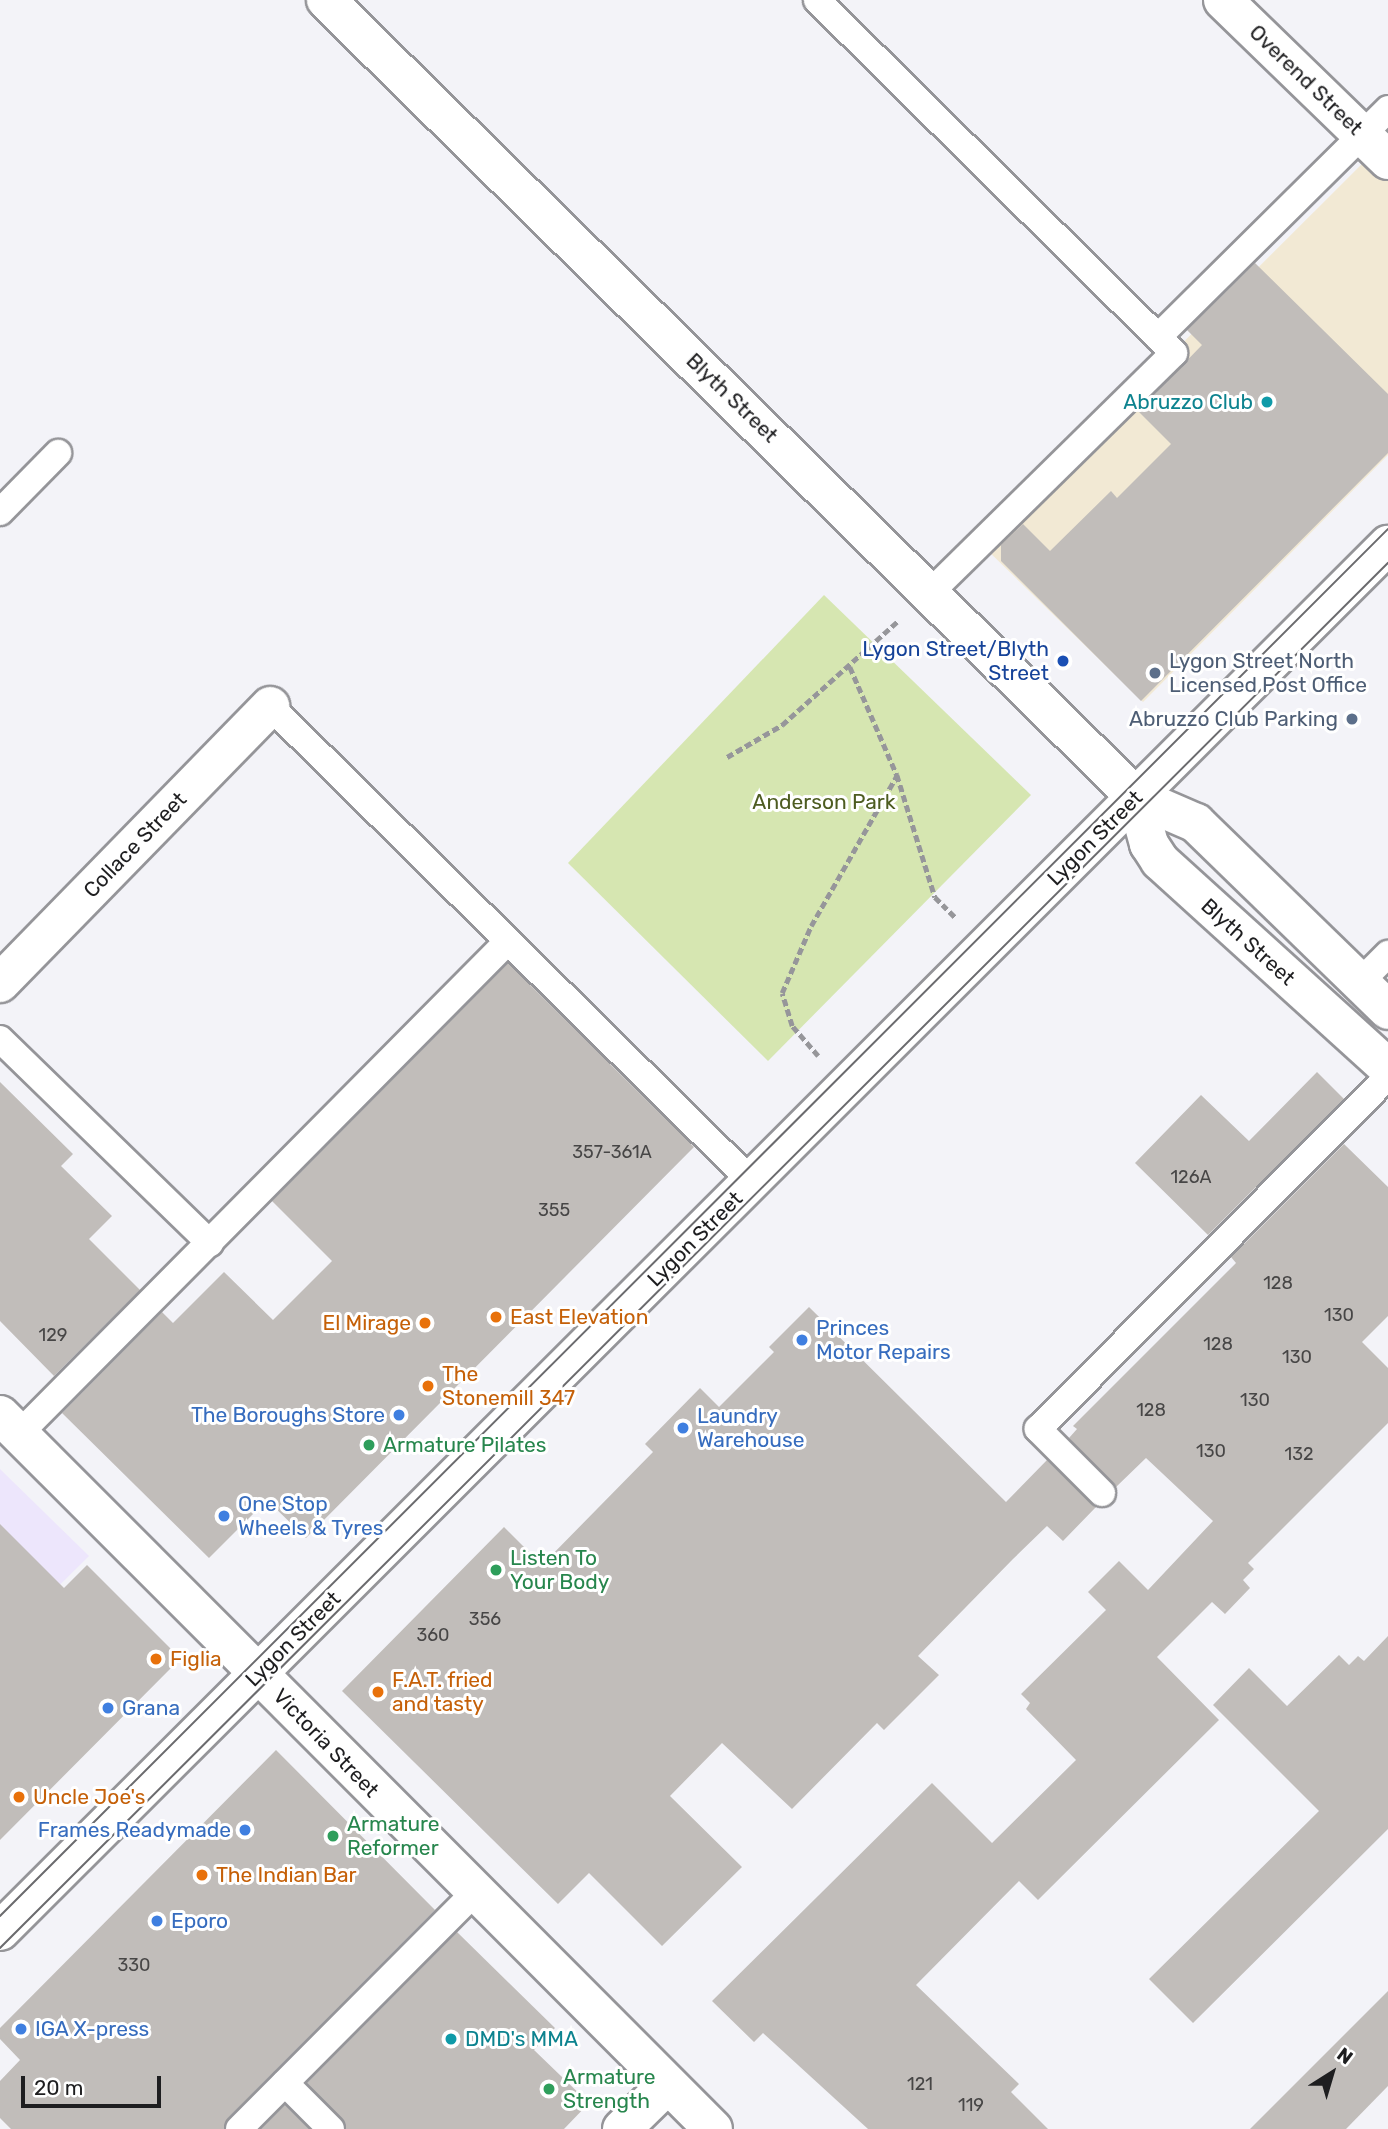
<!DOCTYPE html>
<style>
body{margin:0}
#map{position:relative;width:1388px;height:2129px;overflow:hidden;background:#f3f3f8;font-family:Rubik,sans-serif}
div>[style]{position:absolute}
.commercial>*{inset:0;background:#f2e9d4}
.industrial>*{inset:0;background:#ede6fc}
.green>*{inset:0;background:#d6e6b1}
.building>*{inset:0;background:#c1bdba}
.path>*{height:4.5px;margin-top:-2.25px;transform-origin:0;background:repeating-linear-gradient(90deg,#96969a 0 7px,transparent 0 10.5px)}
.roads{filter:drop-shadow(2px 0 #959599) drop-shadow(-2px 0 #959599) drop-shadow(0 2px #959599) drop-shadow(0 -2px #959599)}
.service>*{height:26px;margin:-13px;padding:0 13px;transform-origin:13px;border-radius:13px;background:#fff}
.minor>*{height:38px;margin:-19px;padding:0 19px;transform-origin:19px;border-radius:19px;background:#fff}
.tertiary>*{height:38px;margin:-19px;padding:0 19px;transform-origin:19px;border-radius:19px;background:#fff}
.tram>*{height:2px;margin:-1px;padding:0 1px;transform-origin:1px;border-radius:1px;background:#6b6b6e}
.dots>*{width:19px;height:19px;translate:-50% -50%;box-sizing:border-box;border:4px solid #fff;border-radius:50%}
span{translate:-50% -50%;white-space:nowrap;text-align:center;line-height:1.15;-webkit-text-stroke:6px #fff;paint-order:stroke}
.number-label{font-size:18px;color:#474646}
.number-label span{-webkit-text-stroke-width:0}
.street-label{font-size:21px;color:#1e1e20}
.culture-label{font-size:21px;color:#0d838f}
.right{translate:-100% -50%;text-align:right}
.left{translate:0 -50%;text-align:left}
.transit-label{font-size:21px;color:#164399}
.service-label{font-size:21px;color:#4e5e75}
.park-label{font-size:21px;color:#4d5c21}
.food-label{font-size:21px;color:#c56008}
.shop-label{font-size:21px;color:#366cbe}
.leisure-label{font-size:21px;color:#27864d}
.north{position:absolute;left:1297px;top:2038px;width:70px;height:70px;-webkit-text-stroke:5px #fff;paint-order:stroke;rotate:37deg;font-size:19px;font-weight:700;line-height:28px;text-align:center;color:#1e1e20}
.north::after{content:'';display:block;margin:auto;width:24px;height:32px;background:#1e1e20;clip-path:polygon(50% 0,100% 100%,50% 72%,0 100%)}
.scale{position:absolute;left:21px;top:2076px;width:140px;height:32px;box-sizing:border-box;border:4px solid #1e1e20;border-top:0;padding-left:9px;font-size:21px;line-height:24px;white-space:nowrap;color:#1e1e20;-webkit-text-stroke:5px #fff;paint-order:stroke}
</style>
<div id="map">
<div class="commercial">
<i style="clip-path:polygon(1388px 138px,1388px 455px,1143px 702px,981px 544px)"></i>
</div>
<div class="industrial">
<i style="clip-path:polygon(0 1469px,89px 1556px,2px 1642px,0 1640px)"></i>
</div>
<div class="green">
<i style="clip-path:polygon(824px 595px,1031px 795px,768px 1061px,568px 863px)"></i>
</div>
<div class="building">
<i style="clip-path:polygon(1255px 263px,1388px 394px,1388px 453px,1141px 701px,1001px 561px,1001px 545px,1023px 524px,1050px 551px,1111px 491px,1117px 498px,1171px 444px,1138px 411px,1202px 345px,1187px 330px)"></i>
<i style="clip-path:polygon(508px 963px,694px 1147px,306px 1538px,267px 1500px,209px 1558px,62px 1413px,162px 1312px,173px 1323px,224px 1272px,273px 1320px,332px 1261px,272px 1201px)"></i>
<i style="clip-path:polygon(1317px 1072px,1344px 1099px,1208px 1235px,1135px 1163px,1201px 1095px,1249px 1141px)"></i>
<i style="clip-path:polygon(0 1082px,73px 1154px,61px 1166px,112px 1216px,89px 1239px,140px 1290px,54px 1376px,0 1321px)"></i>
<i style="clip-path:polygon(1344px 1144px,1388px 1187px,1388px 1316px,1362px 1342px,1388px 1368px,1388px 1423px,1248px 1563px,1254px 1569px,1243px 1580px,1250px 1588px,1225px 1614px,1212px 1602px,1157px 1657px,1219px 1720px,1038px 1900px,1019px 1881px,916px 1985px,1019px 2084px,1011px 2092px,1048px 2129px,868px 2129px,763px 2033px,754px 2042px,712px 2001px,932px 1783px,992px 1843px,1076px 1760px,1026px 1709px,1030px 1703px,1021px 1694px,1106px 1610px,1088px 1592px,1119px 1561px,1148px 1590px,1213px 1521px,1146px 1458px,1116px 1487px,1069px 1438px,1077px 1429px,1073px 1426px,1236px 1263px,1231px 1257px)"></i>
<i style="clip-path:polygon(809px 1307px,1006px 1502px,1047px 1460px,1096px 1507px,1063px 1541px,1047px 1526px,1013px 1559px,918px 1656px,939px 1675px,884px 1730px,877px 1723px,792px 1809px,722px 1743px,670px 1796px,742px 1867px,662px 1946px,589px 1873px,558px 1904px,342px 1691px,504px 1527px,542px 1565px,653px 1452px,645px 1444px,700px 1388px,719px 1407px,774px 1352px,769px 1347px)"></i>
<i style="clip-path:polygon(0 1524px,64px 1588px,87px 1565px,171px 1649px,171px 1668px,0 1840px)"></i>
<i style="clip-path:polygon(1388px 1636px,1388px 1829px,1193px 2023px,1149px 1979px,1319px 1811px,1213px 1705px,1249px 1668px,1287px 1706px,1339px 1655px,1349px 1665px,1358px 1656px,1364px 1661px)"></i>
<i style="clip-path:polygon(276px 1750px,435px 1910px,228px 2118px,224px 2129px,11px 2129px,0 2118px,0 2081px,20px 2060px,0 2039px,0 2028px)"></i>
<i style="clip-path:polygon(457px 1932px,555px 2028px,534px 2050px,589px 2103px,564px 2129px,346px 2129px,307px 2083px)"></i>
<i style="clip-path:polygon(1388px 1991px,1388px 2086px,1346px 2129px,1250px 2129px)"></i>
<i style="clip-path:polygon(285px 2105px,309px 2129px,261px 2129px)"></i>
</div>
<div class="path">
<i style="left:850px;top:667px;width:118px;rotate:66.5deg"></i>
<i style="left:897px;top:775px;width:128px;rotate:72.7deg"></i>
<i style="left:935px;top:897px;width:30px;rotate:45deg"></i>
<i style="left:727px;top:757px;width:64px;rotate:-30.2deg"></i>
<i style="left:782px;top:725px;width:156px;rotate:-41.9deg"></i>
<i style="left:818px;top:1056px;width:40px;rotate:-131deg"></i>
<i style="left:792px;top:1026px;width:34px;rotate:-107deg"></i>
<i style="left:782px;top:993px;width:73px;rotate:-66.6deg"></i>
<i style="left:811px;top:926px;width:174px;rotate:-60.3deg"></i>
</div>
<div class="roads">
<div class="service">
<i style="left:817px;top:0;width:502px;rotate:44.68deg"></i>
<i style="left:1174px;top:353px;width:342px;rotate:135.5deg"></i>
<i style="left:1158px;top:337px;width:324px;rotate:-44.7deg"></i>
<i style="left:0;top:512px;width:83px;rotate:-45.5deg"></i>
<i style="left:270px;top:706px;width:677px;rotate:44.64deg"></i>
<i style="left:1360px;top:982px;width:40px;rotate:-45deg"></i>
<i style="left:0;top:1039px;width:293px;rotate:44.2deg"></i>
<i style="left:19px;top:1434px;width:694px;rotate:-45.23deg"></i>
<i style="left:1102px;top:1493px;width:91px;rotate:-135deg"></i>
<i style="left:1038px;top:1429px;width:496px;rotate:-45.2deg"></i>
<i style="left:285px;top:2083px;width:65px;rotate:45deg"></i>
<i style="left:239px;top:2129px;width:333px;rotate:-45.1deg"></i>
</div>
<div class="minor">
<i style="left:1223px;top:0;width:230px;rotate:44.1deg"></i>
<i style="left:0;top:983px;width:387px;rotate:-45.7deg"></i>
<i style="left:258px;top:1673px;width:644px;rotate:45.06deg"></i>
<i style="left:622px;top:2129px;width:64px;rotate:-44.4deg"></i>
</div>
<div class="tertiary">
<i style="left:326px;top:0;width:1136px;rotate:44.54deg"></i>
<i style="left:1136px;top:797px;width:65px;rotate:23.4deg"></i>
<i style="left:1196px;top:823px;width:268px;rotate:44.2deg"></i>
<i style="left:1136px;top:797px;width:49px;rotate:74.5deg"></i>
<i style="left:1149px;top:844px;width:20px;rotate:57deg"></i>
<i style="left:1160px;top:861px;width:308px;rotate:42.2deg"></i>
<i style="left:0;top:1415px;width:365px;rotate:45deg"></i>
<i style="left:0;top:1931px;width:1962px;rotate:-44.96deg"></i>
</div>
</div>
<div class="tram">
<i style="left:0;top:1916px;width:1962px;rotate:-44.98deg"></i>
<i style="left:0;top:1948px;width:1961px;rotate:-44.94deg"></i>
</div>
<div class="dots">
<i style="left:1267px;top:402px;background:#0f9aa8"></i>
<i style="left:1063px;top:661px;background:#1a4fb4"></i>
<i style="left:1155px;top:673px;background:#5c6f8a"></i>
<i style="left:1352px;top:719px;background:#5c6f8a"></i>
<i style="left:496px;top:1317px;background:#e8710a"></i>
<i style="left:425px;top:1323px;background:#e8710a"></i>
<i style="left:802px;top:1340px;background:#3f7fe0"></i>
<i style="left:428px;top:1386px;background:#e8710a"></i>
<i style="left:399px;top:1415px;background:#3f7fe0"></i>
<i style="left:683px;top:1428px;background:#3f7fe0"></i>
<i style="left:369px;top:1445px;background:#2e9e5b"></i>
<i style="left:224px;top:1516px;background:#3f7fe0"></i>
<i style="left:496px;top:1570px;background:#2e9e5b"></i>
<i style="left:156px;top:1659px;background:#e8710a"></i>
<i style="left:378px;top:1692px;background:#e8710a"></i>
<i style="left:108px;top:1708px;background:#3f7fe0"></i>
<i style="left:19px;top:1797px;background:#e8710a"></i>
<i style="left:245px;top:1830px;background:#3f7fe0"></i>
<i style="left:333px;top:1836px;background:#2e9e5b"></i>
<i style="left:202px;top:1875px;background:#e8710a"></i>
<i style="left:157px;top:1921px;background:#3f7fe0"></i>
<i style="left:21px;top:2029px;background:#3f7fe0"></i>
<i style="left:451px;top:2039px;background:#0f9aa8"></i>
<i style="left:549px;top:2089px;background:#2e9e5b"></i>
</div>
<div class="number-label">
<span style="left:612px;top:1152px">357-361A</span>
<span style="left:1191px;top:1177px">126A</span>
<span style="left:554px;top:1210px">355</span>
<span style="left:1278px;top:1283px">128</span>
<span style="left:1339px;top:1315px">130</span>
<span style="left:53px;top:1335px">129</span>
<span style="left:1218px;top:1344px">128</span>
<span style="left:1297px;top:1357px">130</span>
<span style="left:1255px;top:1400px">130</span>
<span style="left:1151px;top:1410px">128</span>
<span style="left:1211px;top:1451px">130</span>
<span style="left:1299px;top:1454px">132</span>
<span style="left:485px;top:1619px">356</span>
<span style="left:433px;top:1635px">360</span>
<span style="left:134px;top:1965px">330</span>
<span style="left:920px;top:2084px">121</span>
<span style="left:971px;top:2105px">119</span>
</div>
<div class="street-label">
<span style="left:1306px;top:80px;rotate:44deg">Overend Street</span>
<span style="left:732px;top:398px;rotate:44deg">Blyth Street</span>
<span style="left:1095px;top:838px;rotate:-45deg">Lygon Street</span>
<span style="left:135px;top:845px;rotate:-46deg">Collace Street</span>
<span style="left:1248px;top:942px;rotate:42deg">Blyth Street</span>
<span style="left:695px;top:1239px;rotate:-45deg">Lygon Street</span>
<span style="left:293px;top:1639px;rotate:-45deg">Lygon Street</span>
<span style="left:326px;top:1743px;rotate:46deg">Victoria Street</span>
</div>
<div class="culture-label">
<span class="right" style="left:1253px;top:402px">Abruzzo Club</span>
<span class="left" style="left:465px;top:2039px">DMD's MMA</span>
</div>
<div class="transit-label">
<span class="right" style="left:1049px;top:661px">Lygon Street/Blyth<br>Street</span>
</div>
<div class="service-label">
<span class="left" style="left:1169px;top:673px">Lygon Street North<br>Licensed Post Office</span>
<span class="right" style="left:1338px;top:719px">Abruzzo Club Parking</span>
</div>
<div class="park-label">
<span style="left:824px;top:802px">Anderson Park</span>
</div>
<div class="food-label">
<span class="left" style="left:510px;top:1317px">East Elevation</span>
<span class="right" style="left:411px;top:1323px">El Mirage</span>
<span class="left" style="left:442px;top:1386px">The<br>Stonemill 347</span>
<span class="left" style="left:170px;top:1659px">Figlia</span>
<span class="left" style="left:392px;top:1692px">F.A.T. fried<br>and tasty</span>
<span class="left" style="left:33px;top:1797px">Uncle Joe's</span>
<span class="left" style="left:216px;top:1875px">The Indian Bar</span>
</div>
<div class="shop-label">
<span class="left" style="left:816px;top:1340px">Princes<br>Motor Repairs</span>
<span class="right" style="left:385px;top:1415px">The Boroughs Store</span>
<span class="left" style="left:697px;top:1428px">Laundry<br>Warehouse</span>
<span class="left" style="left:238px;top:1516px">One Stop<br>Wheels &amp; Tyres</span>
<span class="left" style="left:122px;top:1708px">Grana</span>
<span class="right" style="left:231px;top:1830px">Frames Readymade</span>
<span class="left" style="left:171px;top:1921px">Eporo</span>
<span class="left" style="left:35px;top:2029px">IGA X-press</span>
</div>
<div class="leisure-label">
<span class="left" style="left:383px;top:1445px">Armature Pilates</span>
<span class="left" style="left:510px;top:1570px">Listen To<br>Your Body</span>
<span class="left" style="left:347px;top:1836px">Armature<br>Reformer</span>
<span class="left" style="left:563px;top:2089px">Armature<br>Strength</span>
</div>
<div class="north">N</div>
<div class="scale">20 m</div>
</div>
